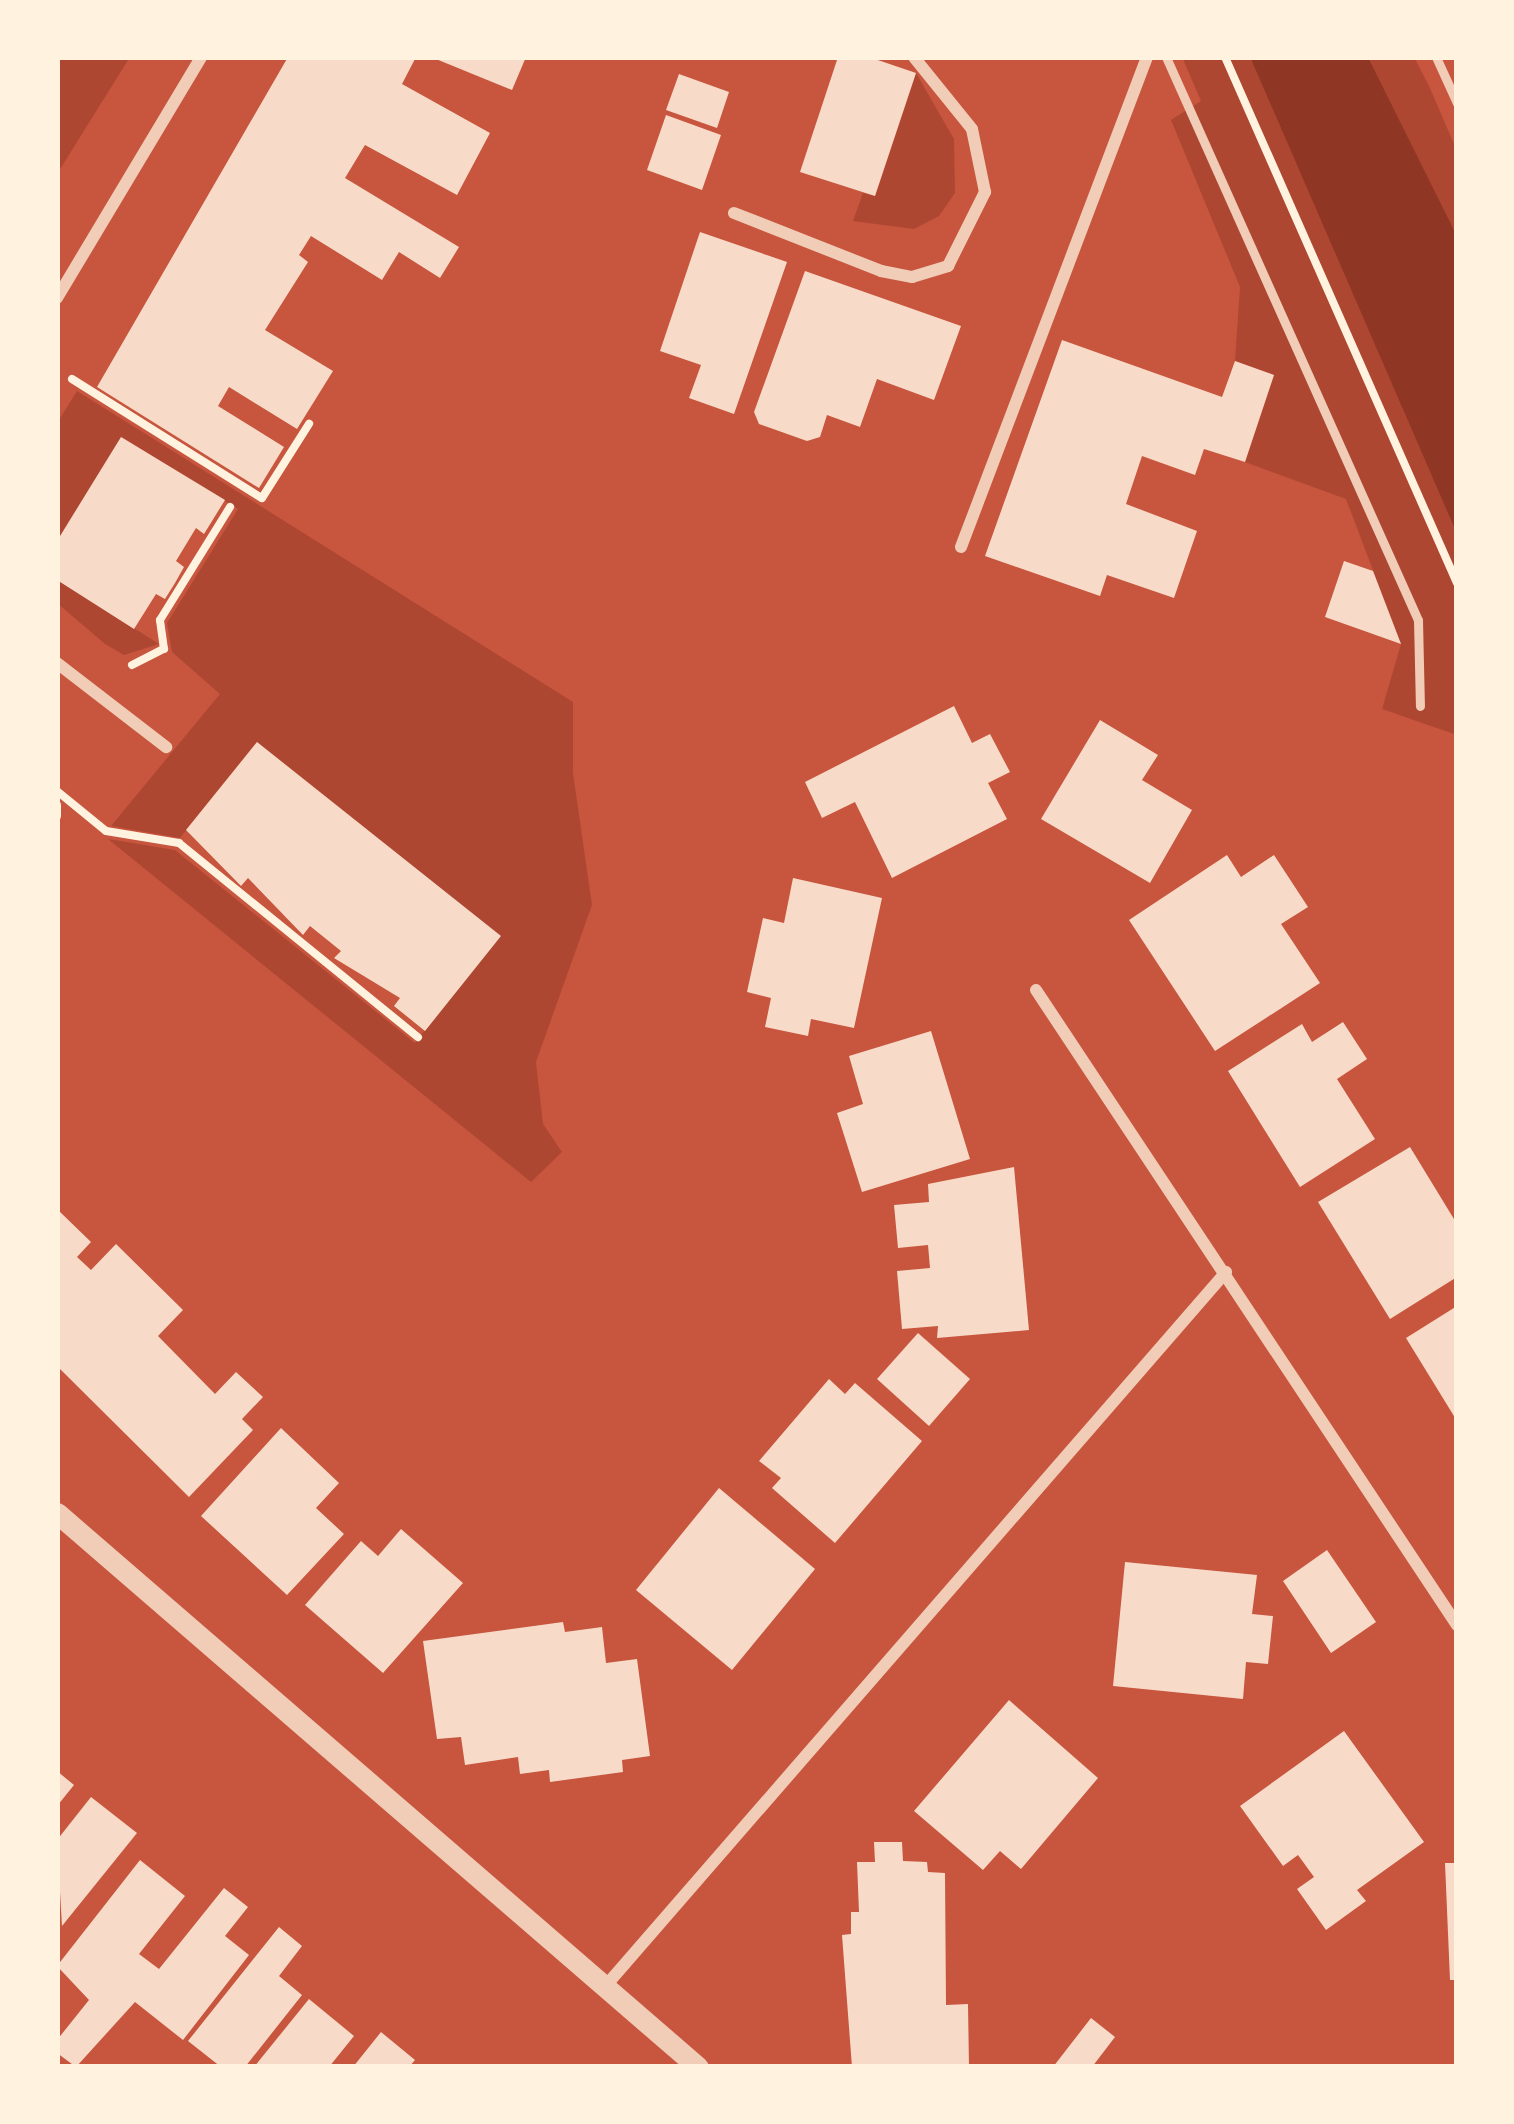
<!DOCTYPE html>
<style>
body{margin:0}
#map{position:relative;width:1514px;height:2124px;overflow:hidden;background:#c8553d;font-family:Arial,sans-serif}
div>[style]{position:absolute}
.green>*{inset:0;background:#ae4732}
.water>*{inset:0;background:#8f3625}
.building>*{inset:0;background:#f7dbc8}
.path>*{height:8px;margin:-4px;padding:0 4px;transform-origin:4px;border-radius:4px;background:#fff3e0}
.service>*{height:9px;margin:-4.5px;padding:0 4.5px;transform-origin:4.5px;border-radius:4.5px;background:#f1ccb7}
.minor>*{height:12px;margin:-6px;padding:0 6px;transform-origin:6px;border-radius:6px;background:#f1ccb7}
.tertiary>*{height:21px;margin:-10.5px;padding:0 10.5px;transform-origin:10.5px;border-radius:10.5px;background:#f1ccb7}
span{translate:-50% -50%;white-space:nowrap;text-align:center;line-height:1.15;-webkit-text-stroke:12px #fff3e0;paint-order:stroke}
.frame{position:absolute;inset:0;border:60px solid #fff3e0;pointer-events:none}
</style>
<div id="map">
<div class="green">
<i style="clip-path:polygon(57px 57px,130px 57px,57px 174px)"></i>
<i style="clip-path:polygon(1182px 57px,1250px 57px,1457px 534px,1457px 735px,1382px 709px,1401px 644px,1346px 499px,1245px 462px,1274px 375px,1235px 361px,1240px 287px,1171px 120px,1201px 101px)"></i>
<i style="clip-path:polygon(1368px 57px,1414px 57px,1429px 86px,1457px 151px,1457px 236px)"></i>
<i style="clip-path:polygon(916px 73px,954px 139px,955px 193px,939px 216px,914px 229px,853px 221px,863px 193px,875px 196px)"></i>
<i style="clip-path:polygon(77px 391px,573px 702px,573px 773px,592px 905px,536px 1062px,543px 1124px,562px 1152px,531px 1182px,108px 839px,175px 850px,415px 1043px,500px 936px,257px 742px,180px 838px,111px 826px,220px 694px,172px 652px,167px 623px,238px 509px,122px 437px,57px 541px,57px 423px)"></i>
<i style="clip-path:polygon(57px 580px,159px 644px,124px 655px,105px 644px,57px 603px)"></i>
</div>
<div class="water">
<i style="clip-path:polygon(1250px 57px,1368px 57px,1457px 236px,1457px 534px)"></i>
</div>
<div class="building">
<i style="clip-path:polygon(288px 57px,416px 57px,402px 84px,490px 133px,457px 195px,365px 145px,345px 178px,459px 247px,440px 278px,399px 252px,382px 280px,311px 236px,299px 255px,308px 262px,265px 330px,333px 371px,297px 429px,229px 387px,218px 406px,284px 447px,259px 488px,97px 387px)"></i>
<i style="clip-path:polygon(431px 57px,526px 57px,512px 90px)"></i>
<i style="clip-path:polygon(838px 57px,869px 57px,916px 73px,875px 196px,800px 172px)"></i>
<i style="clip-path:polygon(679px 74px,729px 92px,717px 128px,666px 110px)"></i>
<i style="clip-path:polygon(666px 115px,721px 135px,702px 190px,647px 170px)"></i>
<i style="clip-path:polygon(700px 232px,787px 262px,734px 414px,689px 398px,701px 365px,660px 351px)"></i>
<i style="clip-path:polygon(805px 271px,961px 326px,934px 400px,877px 379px,860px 427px,827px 415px,820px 437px,807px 441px,759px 424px,754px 412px)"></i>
<i style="clip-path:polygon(1062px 340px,1222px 397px,1235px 361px,1274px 375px,1245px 462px,1204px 449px,1195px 475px,1142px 456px,1126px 504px,1197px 531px,1174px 598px,1107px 575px,1100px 596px,985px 556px)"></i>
<i style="clip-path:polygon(121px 437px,225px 500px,204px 534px,196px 528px,176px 561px,184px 567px,175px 583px,165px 599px,156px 594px,134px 629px,57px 580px,57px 541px)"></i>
<i style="clip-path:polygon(1344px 561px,1373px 571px,1401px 644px,1325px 617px)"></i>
<i style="clip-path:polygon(954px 706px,972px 743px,990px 734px,1010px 772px,988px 783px,1007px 819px,892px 878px,855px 802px,822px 818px,805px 782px)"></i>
<i style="clip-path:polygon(1100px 720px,1158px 755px,1142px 780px,1192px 810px,1150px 883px,1041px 819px)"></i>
<i style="clip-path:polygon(257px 742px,501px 936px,425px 1031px,394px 1006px,400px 998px,334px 958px,341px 951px,310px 926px,303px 935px,248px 878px,241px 886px,186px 830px)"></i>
<i style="clip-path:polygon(1227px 855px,1241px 877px,1274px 855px,1308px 907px,1281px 924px,1320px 983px,1215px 1051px,1129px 920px)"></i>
<i style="clip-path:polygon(793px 878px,882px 898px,854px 1028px,811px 1019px,808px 1036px,765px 1027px,771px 998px,747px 992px,763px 918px,784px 923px)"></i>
<i style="clip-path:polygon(1343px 1022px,1367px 1059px,1337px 1079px,1375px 1139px,1300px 1187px,1228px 1071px,1302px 1024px,1312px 1042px)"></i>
<i style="clip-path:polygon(931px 1031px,970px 1159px,862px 1192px,837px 1113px,863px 1104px,849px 1056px)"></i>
<i style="clip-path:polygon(1410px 1147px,1457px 1224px,1457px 1277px,1390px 1319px,1318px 1202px)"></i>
<i style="clip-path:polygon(1014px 1167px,1029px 1330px,937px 1338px,938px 1326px,902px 1329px,897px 1271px,930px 1268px,928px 1245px,898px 1248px,894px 1205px,929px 1202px,928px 1184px)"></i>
<i style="clip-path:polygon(57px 1209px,91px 1242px,77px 1257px,91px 1270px,116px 1244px,183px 1310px,158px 1336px,215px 1394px,236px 1372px,263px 1397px,242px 1419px,253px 1430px,189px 1497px,57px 1366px)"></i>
<i style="clip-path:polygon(1457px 1306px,1457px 1421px,1406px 1338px)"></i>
<i style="clip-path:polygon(918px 1333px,970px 1379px,929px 1426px,877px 1379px)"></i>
<i style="clip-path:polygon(829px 1379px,845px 1394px,855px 1383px,922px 1441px,835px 1543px,772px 1488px,781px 1478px,759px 1461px)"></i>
<i style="clip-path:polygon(281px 1428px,339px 1483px,316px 1508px,344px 1534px,287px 1595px,201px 1516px)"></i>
<i style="clip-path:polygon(719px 1488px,815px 1569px,732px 1670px,636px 1590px)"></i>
<i style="clip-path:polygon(401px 1529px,463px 1583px,383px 1673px,305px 1605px,361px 1541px,378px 1556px)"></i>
<i style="clip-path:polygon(1327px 1550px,1376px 1622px,1331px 1653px,1283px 1581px)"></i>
<i style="clip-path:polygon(1125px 1562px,1257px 1575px,1252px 1614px,1273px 1616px,1268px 1664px,1246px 1662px,1243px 1699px,1113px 1686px)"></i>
<i style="clip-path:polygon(563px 1622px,565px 1632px,602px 1627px,606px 1663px,637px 1659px,650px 1756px,622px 1760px,623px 1772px,550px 1782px,549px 1770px,520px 1774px,518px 1757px,465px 1765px,461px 1737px,437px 1739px,423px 1641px)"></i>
<i style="clip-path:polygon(1009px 1700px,1098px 1778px,1021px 1869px,1000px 1851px,983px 1870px,914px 1811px)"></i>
<i style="clip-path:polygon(1344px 1731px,1424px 1842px,1357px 1890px,1366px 1901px,1326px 1930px,1297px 1889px,1314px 1877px,1298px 1855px,1283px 1866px,1240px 1806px)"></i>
<i style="clip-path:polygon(57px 1771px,74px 1785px,57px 1806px)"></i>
<i style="clip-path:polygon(91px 1797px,137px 1833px,62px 1926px,57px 1840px)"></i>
<i style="clip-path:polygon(874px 1842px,902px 1842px,903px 1861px,927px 1862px,928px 1872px,945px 1873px,946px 2005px,968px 2004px,969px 2067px,852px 2067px,842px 1935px,851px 1934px,851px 1912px,859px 1912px,857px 1862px,875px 1862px)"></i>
<i style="clip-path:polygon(140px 1860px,185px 1896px,139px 1954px,159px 1969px,224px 1888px,248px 1907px,225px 1936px,249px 1955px,183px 2040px,135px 2002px,76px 2067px,57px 2053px,57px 2040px,89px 2000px,57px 1966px)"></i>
<i style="clip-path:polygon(1445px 1863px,1457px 1863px,1457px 1980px,1450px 1980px)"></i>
<i style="clip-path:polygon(279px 1927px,302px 1946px,279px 1976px,302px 1995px,245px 2067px,221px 2067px,188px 2041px)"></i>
<i style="clip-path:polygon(309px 1999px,354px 2036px,329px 2067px,254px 2067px)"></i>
<i style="clip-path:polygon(1091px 2018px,1115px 2037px,1092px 2067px,1053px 2067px)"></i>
<i style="clip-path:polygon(381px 2032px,415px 2060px,409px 2067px,353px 2067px)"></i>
</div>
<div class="path">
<i style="left:1225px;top:57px;width:575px;rotate:66.2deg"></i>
<i style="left:72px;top:379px;width:224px;rotate:32.1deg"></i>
<i style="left:262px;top:498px;width:88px;rotate:-57.6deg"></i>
<i style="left:132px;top:665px;width:36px;rotate:-27deg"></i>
<i style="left:164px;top:649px;width:29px;rotate:-98deg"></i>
<i style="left:160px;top:620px;width:133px;rotate:-58.2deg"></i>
<i style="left:57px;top:791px;width:63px;rotate:39.2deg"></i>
<i style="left:106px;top:831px;width:74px;rotate:9.3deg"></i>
<i style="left:179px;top:843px;width:308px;rotate:39.1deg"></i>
<i style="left:57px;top:805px;width:11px;rotate:90deg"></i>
</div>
<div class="service">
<i style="left:1166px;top:57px;width:617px;rotate:65.89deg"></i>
<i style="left:1418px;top:620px;width:86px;rotate:88.7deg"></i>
<i style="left:1436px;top:57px;width:51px;rotate:65.5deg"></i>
</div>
<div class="minor">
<i style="left:734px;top:213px;width:158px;rotate:21.5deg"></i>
<i style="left:881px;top:271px;width:32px;rotate:11deg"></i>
<i style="left:912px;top:277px;width:38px;rotate:-17deg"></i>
<i style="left:948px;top:266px;width:83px;rotate:-63.4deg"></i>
<i style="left:985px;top:192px;width:64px;rotate:-101.7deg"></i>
<i style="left:972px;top:129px;width:92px;rotate:-128.9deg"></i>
<i style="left:57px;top:298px;width:281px;rotate:-59.1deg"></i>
<i style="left:961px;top:547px;width:524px;rotate:-69.21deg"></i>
<i style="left:57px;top:663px;width:138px;rotate:37.6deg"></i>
<i style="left:1036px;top:990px;width:762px;rotate:56.46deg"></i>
<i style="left:603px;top:1989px;width:950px;rotate:-49.01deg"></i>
</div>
<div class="tertiary">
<i style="left:57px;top:1513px;width:847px;rotate:40.84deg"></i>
</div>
<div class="frame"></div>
</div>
